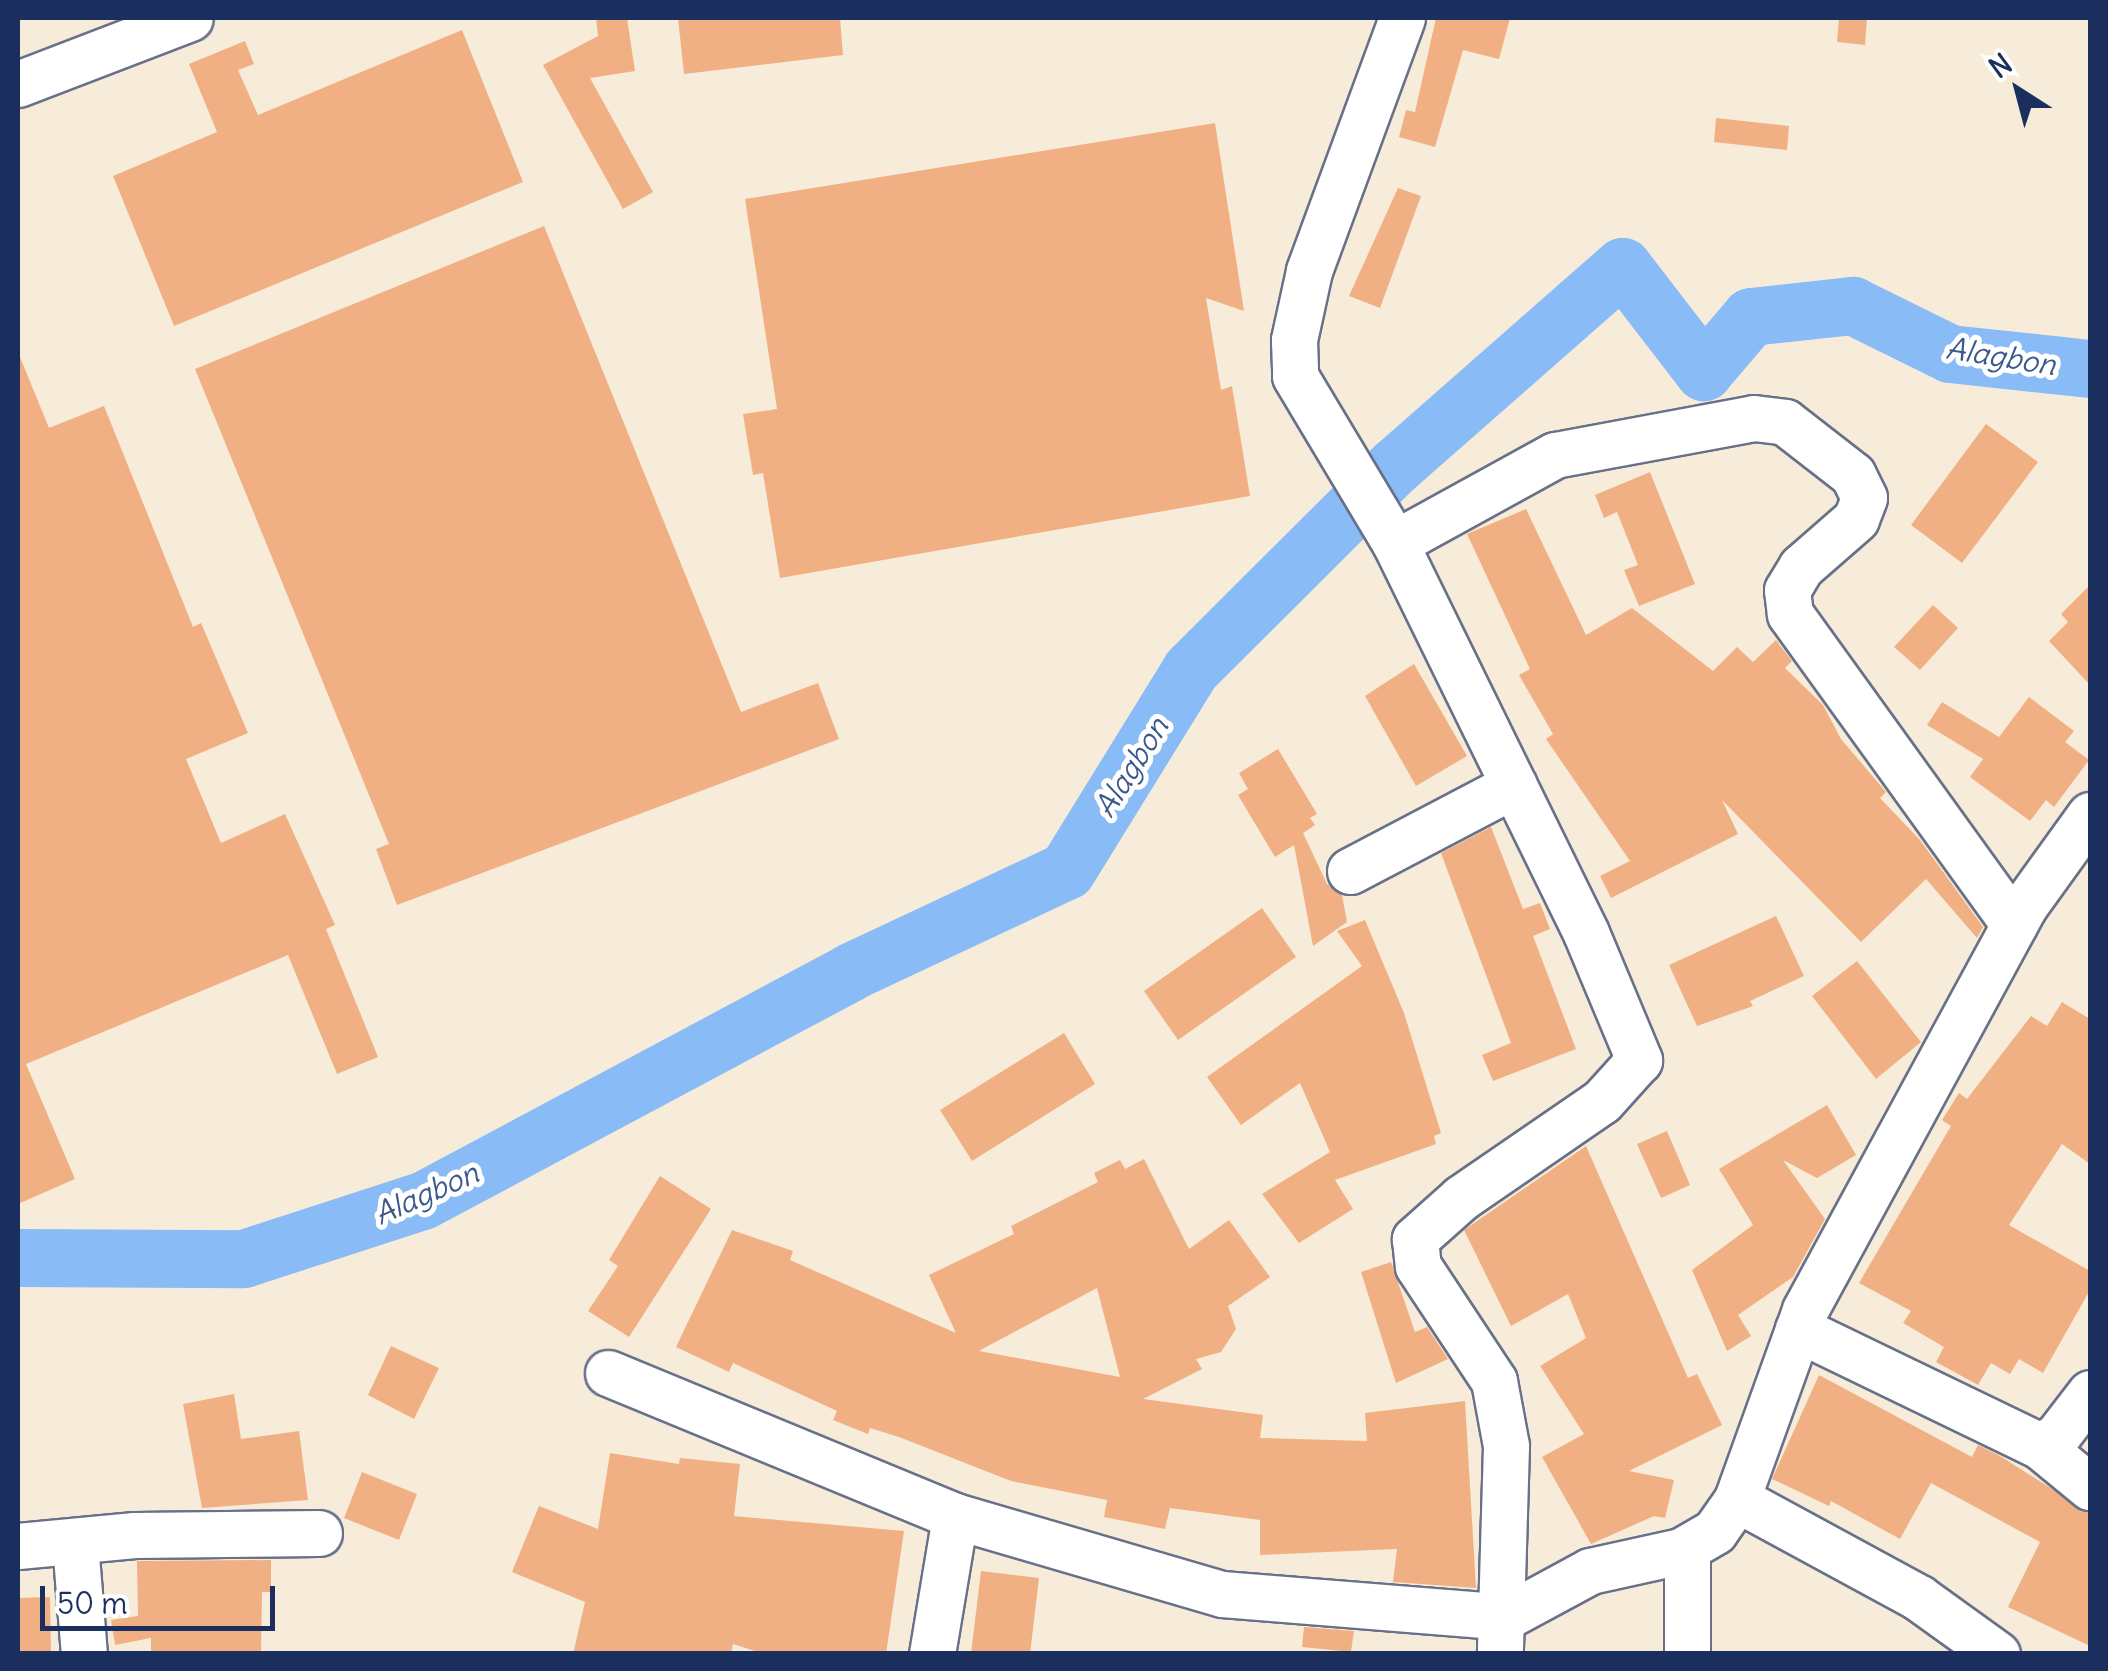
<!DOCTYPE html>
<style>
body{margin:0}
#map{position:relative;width:2108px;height:1671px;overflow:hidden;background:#f7ecd9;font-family:Delius,sans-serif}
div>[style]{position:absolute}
.river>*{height:58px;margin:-29px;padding:0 29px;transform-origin:29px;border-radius:29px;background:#89bbf6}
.building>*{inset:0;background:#f1b083}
.roads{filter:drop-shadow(2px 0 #687189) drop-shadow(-2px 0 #687189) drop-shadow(0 2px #687189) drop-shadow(0 -2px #687189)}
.minor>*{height:45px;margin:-22.5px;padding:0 22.5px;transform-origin:22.5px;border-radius:22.5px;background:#fff}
span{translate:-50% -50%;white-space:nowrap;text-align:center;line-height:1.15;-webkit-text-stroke:10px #fff;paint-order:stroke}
.water-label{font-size:30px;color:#3c598c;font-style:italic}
.frame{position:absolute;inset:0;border:20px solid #1b2f5e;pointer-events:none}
.north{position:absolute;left:1968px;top:40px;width:100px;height:100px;-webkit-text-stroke:8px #fff;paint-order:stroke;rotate:324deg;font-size:28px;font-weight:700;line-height:40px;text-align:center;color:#1b2f5e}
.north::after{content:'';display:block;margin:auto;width:35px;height:45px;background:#1b2f5e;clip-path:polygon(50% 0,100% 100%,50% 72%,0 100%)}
.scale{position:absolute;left:40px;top:1586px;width:235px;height:45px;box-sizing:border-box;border:5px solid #1b2f5e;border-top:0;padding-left:12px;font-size:30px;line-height:35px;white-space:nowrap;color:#1b2f5e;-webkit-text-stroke:8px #fff;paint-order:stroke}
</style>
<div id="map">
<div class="river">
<i style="left:18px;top:1258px;width:226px;rotate:0.3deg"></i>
<i style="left:244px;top:1259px;width:188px;rotate:-18deg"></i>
<i style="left:423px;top:1201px;width:485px;rotate:-28.1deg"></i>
<i style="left:851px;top:972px;width:238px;rotate:-25.1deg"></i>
<i style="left:1067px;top:871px;width:236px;rotate:-58.3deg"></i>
<i style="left:1191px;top:670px;width:288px;rotate:-44.9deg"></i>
<i style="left:1395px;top:467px;width:303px;rotate:-41.3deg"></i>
<i style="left:1623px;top:267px;width:133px;rotate:52.4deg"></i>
<i style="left:1704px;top:372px;width:72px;rotate:-49.5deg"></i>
<i style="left:1751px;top:317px;width:103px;rotate:-6.2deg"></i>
<i style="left:1853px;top:306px;width:108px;rotate:26.3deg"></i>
<i style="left:1950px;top:354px;width:141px;rotate:6.1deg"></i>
</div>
<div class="building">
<i style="clip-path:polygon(596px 18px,627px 18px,635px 71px,590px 78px,653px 192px,623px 209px,543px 65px,598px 36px)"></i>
<i style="clip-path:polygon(678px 18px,840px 18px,843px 55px,684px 74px)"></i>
<i style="clip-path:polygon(1436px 18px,1510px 18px,1499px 59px,1463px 50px,1435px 147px,1399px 137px,1406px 110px,1415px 112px)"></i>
<i style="clip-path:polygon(1839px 18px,1867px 18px,1865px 45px,1837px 42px)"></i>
<i style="clip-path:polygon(462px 30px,523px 182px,174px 326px,113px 176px,217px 132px,189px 64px,245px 41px,254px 64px,238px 70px,258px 115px)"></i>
<i style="clip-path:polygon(1716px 118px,1789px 126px,1787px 150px,1714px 142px)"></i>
<i style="clip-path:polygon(1215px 123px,1244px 311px,1206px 298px,1221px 390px,1232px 386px,1250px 496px,780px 578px,763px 473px,753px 475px,743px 414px,777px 409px,745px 199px)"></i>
<i style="clip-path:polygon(1398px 188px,1421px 196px,1380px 308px,1349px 296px)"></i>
<i style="clip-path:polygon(544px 226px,741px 712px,818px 683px,839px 739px,397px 905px,376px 849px,389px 844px,195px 369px)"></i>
<i style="clip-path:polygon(18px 352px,49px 428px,104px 406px,193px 627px,201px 623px,248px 733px,186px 759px,221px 843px,285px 814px,335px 925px,326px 929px,378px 1057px,337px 1074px,288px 955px,26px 1064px,75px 1179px,18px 1204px)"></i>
<i style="clip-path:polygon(1986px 424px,2038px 462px,1962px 563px,1911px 525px)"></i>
<i style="clip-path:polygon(1650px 472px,1695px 584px,1639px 606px,1624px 570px,1638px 565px,1617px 512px,1604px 518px,1595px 495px)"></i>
<i style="clip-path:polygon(1526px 509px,1586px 635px,1632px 608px,1713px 671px,1737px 647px,1753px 662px,1776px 640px,1792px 661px,1785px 668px,1823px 705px,1841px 739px,1886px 792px,1880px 798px,1920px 840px,1983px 927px,1977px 938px,1926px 879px,1861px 942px,1722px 800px,1738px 834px,1611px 898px,1600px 876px,1630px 861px,1546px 739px,1553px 734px,1519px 675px,1530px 669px,1467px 534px)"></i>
<i style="clip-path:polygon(2090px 585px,2090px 685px,2049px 641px,2068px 622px,2061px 614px)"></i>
<i style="clip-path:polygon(1933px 605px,1958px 628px,1920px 670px,1894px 647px)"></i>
<i style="clip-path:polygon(1414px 664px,1467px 756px,1416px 786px,1365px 696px)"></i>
<i style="clip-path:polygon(2029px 697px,2074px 731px,2065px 742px,2089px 760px,2054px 807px,2046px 800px,2030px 821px,1970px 777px,1983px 759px,1927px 725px,1942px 702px,1999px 737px)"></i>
<i style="clip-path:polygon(1278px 749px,1317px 814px,1310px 818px,1315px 825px,1303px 833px,1327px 884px,1342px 895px,1347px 922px,1313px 946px,1294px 845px,1275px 857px,1238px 795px,1248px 789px,1239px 773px)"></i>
<i style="clip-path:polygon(1491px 827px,1523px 909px,1540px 903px,1550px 929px,1533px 936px,1576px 1049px,1493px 1081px,1482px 1055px,1511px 1043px,1441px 853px)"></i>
<i style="clip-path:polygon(1262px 908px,1296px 957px,1178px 1040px,1144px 991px)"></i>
<i style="clip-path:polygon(1776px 916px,1804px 976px,1750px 1001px,1753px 1006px,1697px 1026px,1669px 965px)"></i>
<i style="clip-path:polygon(1365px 920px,1404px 1013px,1441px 1133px,1434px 1136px,1436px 1144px,1335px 1180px,1353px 1209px,1299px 1243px,1262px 1194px,1330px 1152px,1300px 1083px,1241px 1125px,1207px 1077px,1362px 966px,1337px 931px)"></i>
<i style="clip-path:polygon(1857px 961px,1921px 1042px,1876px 1079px,1812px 996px)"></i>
<i style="clip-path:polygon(2062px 1002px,2090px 1019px,2090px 1164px,2062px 1144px,2009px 1225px,2090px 1271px,2090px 1290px,2043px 1373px,2019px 1359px,2010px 1374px,1991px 1363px,1978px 1385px,1936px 1362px,1944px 1347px,1903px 1323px,1911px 1311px,1859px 1283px,1951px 1126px,1942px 1120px,1959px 1093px,1967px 1099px,2031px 1016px,2047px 1026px)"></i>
<i style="clip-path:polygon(1064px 1033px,1095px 1084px,972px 1161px,940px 1110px)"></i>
<i style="clip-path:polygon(1827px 1105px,1856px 1155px,1817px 1178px,1783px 1160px,1825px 1219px,1793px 1277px,1738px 1315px,1751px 1336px,1727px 1351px,1692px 1270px,1753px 1225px,1719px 1169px)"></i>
<i style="clip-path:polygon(1667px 1131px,1690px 1185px,1661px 1198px,1637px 1144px)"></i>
<i style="clip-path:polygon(1586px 1146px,1688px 1378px,1697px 1374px,1722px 1425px,1629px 1471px,1674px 1480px,1665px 1518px,1654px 1516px,1591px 1544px,1542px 1457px,1584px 1434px,1540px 1366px,1586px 1338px,1568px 1294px,1511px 1326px,1464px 1230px)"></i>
<i style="clip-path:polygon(evenodd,1144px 1159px,1189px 1249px,1229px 1220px,1270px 1277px,1228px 1306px,1236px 1329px,1221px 1352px,1196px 1359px,1202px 1369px,1143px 1399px,1263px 1415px,1260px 1438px,1367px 1441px,1365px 1413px,1465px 1401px,1476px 1588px,1393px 1582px,1397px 1549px,1260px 1555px,1260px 1520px,1170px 1508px,1165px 1529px,1104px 1517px,1107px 1500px,1011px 1481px,899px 1437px,870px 1428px,868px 1434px,833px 1420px,837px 1411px,733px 1363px,729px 1372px,676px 1347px,732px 1230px,793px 1251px,790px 1260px,956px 1333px,929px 1275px,1014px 1234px,1011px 1226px,1098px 1182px,1094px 1173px,1120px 1160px,1125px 1169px,1144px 1159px,1097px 1288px,1120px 1377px,979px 1351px,986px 1347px,1097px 1288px)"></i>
<i style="clip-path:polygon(660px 1176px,711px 1209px,629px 1337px,588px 1311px,618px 1266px,609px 1260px)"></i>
<i style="clip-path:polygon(1391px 1262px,1415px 1332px,1427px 1327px,1448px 1359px,1396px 1383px,1361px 1272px)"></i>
<i style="clip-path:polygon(391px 1346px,439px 1368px,414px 1419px,368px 1395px)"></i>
<i style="clip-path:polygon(1819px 1375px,1972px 1457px,1978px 1445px,2000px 1456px,2090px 1513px,2090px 1646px,2008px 1607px,2040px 1542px,1931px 1483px,1900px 1539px,1831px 1501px,1829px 1506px,1772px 1479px)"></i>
<i style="clip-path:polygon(234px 1394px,241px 1439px,299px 1431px,308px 1500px,202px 1508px,183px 1404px)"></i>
<i style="clip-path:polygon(610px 1453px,679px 1464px,680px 1458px,740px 1464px,734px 1516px,904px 1531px,886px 1654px,764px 1654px,733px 1644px,731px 1654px,573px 1654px,585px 1602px,512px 1572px,539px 1506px,598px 1529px)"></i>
<i style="clip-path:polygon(362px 1472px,417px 1494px,399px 1540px,344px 1518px)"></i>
<i style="clip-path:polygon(271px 1560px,271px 1592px,262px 1592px,261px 1654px,151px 1653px,151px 1638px,115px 1645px,111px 1620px,138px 1616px,137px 1561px)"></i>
<i style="clip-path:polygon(981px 1571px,1039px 1578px,1030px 1654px,971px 1654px)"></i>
<i style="clip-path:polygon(50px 1597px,51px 1654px,18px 1654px,18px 1598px)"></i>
<i style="clip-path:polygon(1304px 1627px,1354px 1631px,1351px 1652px,1302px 1647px)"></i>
</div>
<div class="roads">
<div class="minor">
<i style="left:1402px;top:18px;width:270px;rotate:110.2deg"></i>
<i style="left:1309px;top:271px;width:71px;rotate:102.3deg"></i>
<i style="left:1294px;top:340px;width:36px;rotate:88deg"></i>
<i style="left:1295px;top:376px;width:195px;rotate:59.1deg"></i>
<i style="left:1395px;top:543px;width:434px;rotate:63.9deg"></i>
<i style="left:1586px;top:933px;width:138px;rotate:67.3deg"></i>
<i style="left:1639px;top:1060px;width:55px;rotate:132.1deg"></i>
<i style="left:1602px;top:1101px;width:171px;rotate:145.5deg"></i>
<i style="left:1461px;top:1198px;width:62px;rotate:138.3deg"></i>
<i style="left:1415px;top:1239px;width:27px;rotate:84deg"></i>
<i style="left:1418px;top:1266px;width:138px;rotate:56.5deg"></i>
<i style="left:1494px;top:1381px;width:66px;rotate:79.5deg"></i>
<i style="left:1506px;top:1446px;width:208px;rotate:91.7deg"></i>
<i style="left:18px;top:84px;width:184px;rotate:-21deg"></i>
<i style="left:1395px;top:543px;width:183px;rotate:-28.8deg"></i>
<i style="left:1555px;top:455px;width:202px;rotate:-10.5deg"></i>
<i style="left:1754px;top:418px;width:31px;rotate:7deg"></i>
<i style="left:1785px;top:422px;width:86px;rotate:37.9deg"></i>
<i style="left:1853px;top:475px;width:25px;rotate:64deg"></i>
<i style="left:1864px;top:498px;width:22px;rotate:111deg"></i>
<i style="left:1856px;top:519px;width:73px;rotate:138.9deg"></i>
<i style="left:1801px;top:567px;width:27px;rotate:121deg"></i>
<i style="left:1787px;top:590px;width:24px;rotate:83deg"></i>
<i style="left:1790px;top:614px;width:383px;rotate:54.2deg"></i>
<i style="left:1350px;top:871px;width:185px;rotate:-27.7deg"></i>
<i style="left:1798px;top:1329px;width:269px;rotate:25.8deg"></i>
<i style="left:2040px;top:1446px;width:65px;rotate:39.4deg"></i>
<i style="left:608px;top:1373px;width:375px;rotate:22.4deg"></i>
<i style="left:955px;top:1516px;width:278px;rotate:16.3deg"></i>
<i style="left:1222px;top:1594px;width:284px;rotate:4.6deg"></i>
<i style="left:1505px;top:1617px;width:97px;rotate:-28.4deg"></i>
<i style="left:1590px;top:1571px;width:93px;rotate:-12.4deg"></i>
<i style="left:1681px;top:1551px;width:39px;rotate:-30deg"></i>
<i style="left:1715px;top:1531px;width:39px;rotate:-55deg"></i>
<i style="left:1737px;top:1499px;width:201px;rotate:-70.2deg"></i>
<i style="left:1805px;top:1310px;width:461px;rotate:-61.5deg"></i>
<i style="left:2025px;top:905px;width:111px;rotate:-54.2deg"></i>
<i style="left:2040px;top:1446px;width:20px;rotate:-30deg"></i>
<i style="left:2057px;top:1436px;width:54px;rotate:-52.5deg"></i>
<i style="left:1737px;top:1499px;width:207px;rotate:28.5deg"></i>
<i style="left:1919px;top:1598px;width:96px;rotate:35.7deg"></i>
<i style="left:75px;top:1543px;width:111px;rotate:85.4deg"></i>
<i style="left:18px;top:1546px;width:117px;rotate:-5.4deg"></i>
<i style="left:134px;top:1535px;width:185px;rotate:-0.6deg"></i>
<i style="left:1687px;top:1548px;width:106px;rotate:90deg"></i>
<i style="left:932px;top:1654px;width:140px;rotate:-80.5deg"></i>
</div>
</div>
<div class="water-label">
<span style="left:2001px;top:356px;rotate:9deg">Alagbon</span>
<span style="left:1131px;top:767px;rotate:-58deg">Alagbon</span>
<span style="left:426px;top:1193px;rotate:-24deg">Alagbon</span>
</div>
<div class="frame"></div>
<div class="north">N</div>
<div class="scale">50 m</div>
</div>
